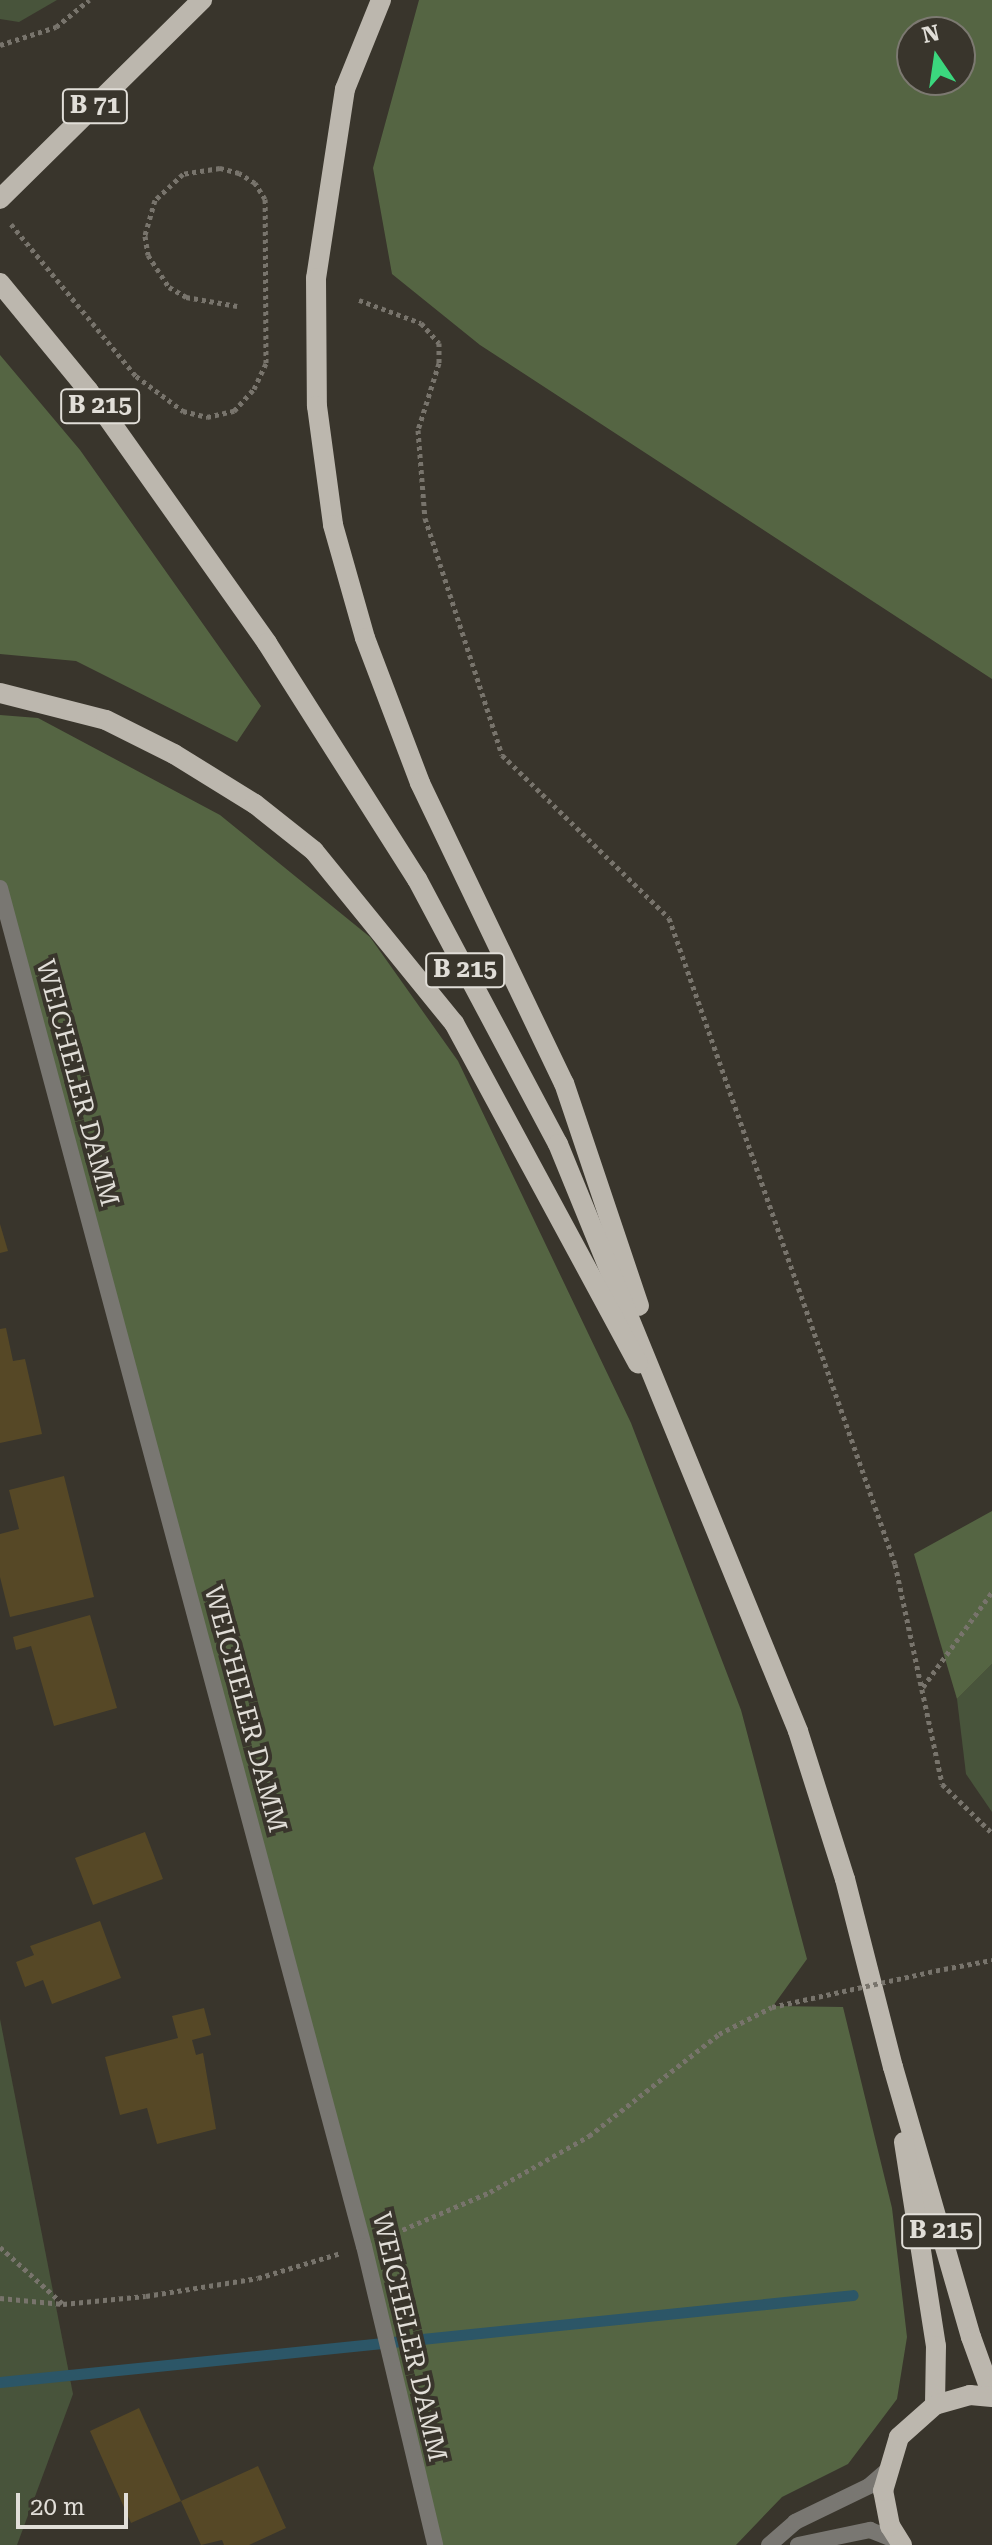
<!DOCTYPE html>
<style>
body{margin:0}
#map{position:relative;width:992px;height:2545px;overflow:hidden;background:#39352c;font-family:"Roboto Serif",serif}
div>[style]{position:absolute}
.green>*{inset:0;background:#48543b}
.forest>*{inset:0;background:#556543}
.stream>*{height:11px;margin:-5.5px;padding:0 5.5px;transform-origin:5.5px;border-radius:5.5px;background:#2c5667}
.building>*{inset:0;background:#564826}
.path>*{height:5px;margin-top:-2.5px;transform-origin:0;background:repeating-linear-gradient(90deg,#78746c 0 4px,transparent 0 8px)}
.street>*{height:16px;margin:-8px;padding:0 8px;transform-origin:8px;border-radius:8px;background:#797772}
.primary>*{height:20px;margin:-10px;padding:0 10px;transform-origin:10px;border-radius:10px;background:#bcb7ae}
.path-bridge>*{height:5px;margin-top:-2.5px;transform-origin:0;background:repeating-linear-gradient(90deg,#78746c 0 4px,transparent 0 8px)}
span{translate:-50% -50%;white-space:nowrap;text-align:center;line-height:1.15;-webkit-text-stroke:8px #39352c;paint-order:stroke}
.shield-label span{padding:2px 6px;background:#39352c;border:2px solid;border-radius:6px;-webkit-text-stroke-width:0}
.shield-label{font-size:24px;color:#e1ded8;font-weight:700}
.street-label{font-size:26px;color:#e1ded8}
.north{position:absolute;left:896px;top:16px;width:80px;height:80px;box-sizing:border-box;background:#39352c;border:2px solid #7c7971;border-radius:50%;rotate:347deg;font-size:22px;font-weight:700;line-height:32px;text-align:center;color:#e1ded8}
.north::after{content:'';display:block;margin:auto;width:28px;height:36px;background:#3bd77e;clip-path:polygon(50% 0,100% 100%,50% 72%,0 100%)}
.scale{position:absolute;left:16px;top:2493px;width:112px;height:36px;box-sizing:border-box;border:4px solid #e1ded8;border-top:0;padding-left:10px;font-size:24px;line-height:28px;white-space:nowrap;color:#e1ded8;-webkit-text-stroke:6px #39352c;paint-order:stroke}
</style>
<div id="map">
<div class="green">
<i style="clip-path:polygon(0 0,57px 0,19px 22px,0 19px)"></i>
<i style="clip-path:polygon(992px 1664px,992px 1812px,966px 1774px,957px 1699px)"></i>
<i style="clip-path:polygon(0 2019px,73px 2394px,17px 2545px,0 2545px)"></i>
</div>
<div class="forest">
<i style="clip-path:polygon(evenodd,419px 0,992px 0,992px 679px,480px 345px,392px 274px,373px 168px,419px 0,912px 32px,960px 32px,960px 80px,912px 80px,912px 32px)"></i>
<i style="clip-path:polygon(0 355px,80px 450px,261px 706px,237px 742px,76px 661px,0 654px)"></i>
<i style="clip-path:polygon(0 715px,38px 718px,220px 815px,370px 937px,458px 1061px,631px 1423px,741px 1710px,807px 1959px,773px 2006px,843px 2007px,892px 2208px,907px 2337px,897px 2399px,848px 2464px,782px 2497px,736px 2545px,435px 2545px,0 888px)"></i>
<i style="clip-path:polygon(992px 1511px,992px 1664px,957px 1699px,914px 1554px)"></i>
</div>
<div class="stream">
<i style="left:0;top:2382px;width:857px;rotate:-5.82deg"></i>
</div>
<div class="building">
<i style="clip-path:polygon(0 1224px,8px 1251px,0 1253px)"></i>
<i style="clip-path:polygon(6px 1328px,13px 1361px,25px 1359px,42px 1434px,0 1443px,0 1329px)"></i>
<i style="clip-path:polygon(64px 1476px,94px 1597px,10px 1617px,0 1577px,0 1534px,19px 1529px,9px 1490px)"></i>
<i style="clip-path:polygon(90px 1615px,117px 1708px,54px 1726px,31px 1646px,16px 1650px,13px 1637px)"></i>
<i style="clip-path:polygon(145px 1832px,163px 1879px,93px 1905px,75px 1858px)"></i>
<i style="clip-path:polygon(100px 1921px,121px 1978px,52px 2004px,43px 1980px,25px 1987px,16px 1962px,34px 1955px,30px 1946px)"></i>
<i style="clip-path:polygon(204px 2008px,211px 2035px,192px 2040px,196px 2055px,203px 2053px,216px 2129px,157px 2144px,147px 2108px,120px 2115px,105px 2057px,178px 2038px,172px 2016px)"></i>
<i style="clip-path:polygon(139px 2408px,181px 2501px,131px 2523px,90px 2431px)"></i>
<i style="clip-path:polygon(258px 2466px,286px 2528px,249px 2545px,224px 2545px,222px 2540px,201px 2545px,181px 2501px)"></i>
</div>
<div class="path">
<i style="left:0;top:45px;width:59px;rotate:-17.8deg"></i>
<i style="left:56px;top:27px;width:43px;rotate:-39.3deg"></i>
<i style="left:11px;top:224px;width:197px;rotate:50.6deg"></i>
<i style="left:136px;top:376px;width:59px;rotate:36.7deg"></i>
<i style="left:183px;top:411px;width:25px;rotate:14deg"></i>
<i style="left:207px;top:417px;width:28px;rotate:-13deg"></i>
<i style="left:234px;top:411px;width:30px;rotate:-48deg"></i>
<i style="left:254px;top:389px;width:29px;rotate:-65deg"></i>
<i style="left:266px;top:363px;width:164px;rotate:-90.3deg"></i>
<i style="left:265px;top:199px;width:19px;rotate:-122deg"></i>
<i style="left:255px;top:183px;width:19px;rotate:-148deg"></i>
<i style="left:239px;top:173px;width:20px;rotate:-165deg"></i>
<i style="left:220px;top:168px;width:37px;rotate:171deg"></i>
<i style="left:183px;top:174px;width:38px;rotate:137deg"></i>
<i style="left:155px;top:200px;width:37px;rotate:106deg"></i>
<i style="left:145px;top:236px;width:19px;rotate:81deg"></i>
<i style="left:148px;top:255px;width:38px;rotate:57deg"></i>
<i style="left:169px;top:287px;width:20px;rotate:30deg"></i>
<i style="left:186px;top:297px;width:52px;rotate:10deg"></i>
<i style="left:359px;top:300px;width:66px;rotate:20.4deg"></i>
<i style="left:421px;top:323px;width:27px;rotate:48deg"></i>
<i style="left:439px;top:343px;width:20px;rotate:90deg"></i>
<i style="left:439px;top:363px;width:70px;rotate:107.4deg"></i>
<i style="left:418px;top:430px;width:88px;rotate:85.5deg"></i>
<i style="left:425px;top:518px;width:249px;rotate:72deg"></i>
<i style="left:502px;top:755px;width:233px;rotate:44.3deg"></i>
<i style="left:669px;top:918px;width:684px;rotate:70.72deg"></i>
<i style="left:895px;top:1564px;width:225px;rotate:77.9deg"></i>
<i style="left:942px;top:1784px;width:70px;rotate:44.4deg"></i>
<i style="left:923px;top:1687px;width:117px;rotate:-54deg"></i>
<i style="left:944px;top:1969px;width:49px;rotate:-10.6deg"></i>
<i style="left:388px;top:2236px;width:111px;rotate:-23.3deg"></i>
<i style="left:490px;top:2192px;width:114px;rotate:-29.5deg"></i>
<i style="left:589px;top:2136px;width:165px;rotate:-38.1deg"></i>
<i style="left:719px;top:2034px;width:59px;rotate:-27deg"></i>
<i style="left:0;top:2247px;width:84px;rotate:42.1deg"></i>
<i style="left:0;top:2298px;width:63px;rotate:5.4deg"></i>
<i style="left:63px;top:2304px;width:83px;rotate:-5.5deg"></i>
<i style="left:146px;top:2296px;width:113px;rotate:-9.1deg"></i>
<i style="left:258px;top:2278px;width:87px;rotate:-16.8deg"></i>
</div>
<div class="street">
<i style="left:0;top:888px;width:1406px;rotate:75deg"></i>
<i style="left:364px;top:2246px;width:307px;rotate:76.6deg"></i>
<i style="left:769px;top:2545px;width:35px;rotate:-41deg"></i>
<i style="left:795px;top:2522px;width:82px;rotate:-25.9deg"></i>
<i style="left:869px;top:2486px;width:21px;rotate:-41deg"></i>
<i style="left:798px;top:2545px;width:74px;rotate:-11.8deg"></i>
<i style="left:870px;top:2530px;width:32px;rotate:22deg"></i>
</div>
<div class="primary">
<i style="left:381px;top:0;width:96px;rotate:112deg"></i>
<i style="left:345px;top:89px;width:191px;rotate:98.7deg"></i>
<i style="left:316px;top:278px;width:128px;rotate:89.6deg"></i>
<i style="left:317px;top:406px;width:120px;rotate:82.3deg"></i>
<i style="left:333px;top:525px;width:117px;rotate:74.2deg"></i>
<i style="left:365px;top:638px;width:155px;rotate:69.2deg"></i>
<i style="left:420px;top:783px;width:333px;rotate:64.4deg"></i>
<i style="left:564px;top:1083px;width:235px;rotate:71.4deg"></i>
<i style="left:0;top:199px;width:284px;rotate:-44.6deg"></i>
<i style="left:0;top:283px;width:139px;rotate:50.6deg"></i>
<i style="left:88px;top:390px;width:310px;rotate:54.7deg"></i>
<i style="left:267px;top:643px;width:280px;rotate:57.6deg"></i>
<i style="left:417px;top:879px;width:300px;rotate:62deg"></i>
<i style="left:558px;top:1144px;width:634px;rotate:67.76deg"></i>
<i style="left:798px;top:1731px;width:155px;rotate:72.4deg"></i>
<i style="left:845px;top:1879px;width:194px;rotate:75.7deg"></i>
<i style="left:893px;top:2067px;width:281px;rotate:73.9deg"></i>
<i style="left:971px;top:2337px;width:62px;rotate:70.1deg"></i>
<i style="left:0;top:693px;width:109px;rotate:14.3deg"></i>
<i style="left:106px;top:720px;width:76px;rotate:26.6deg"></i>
<i style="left:174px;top:754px;width:95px;rotate:31.7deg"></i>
<i style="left:255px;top:804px;width:75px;rotate:38.5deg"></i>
<i style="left:314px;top:851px;width:222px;rotate:50.9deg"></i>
<i style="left:454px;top:1023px;width:387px;rotate:61.6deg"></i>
<i style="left:904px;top:2142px;width:206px;rotate:81.1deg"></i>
<i style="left:936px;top:2346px;width:59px;rotate:91deg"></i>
<i style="left:902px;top:2545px;width:22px;rotate:-122deg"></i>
<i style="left:890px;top:2526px;width:36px;rotate:-101deg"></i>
<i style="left:883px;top:2491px;width:56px;rotate:-73.5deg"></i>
<i style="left:899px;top:2437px;width:48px;rotate:-41.6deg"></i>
<i style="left:935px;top:2405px;width:36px;rotate:-16deg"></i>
<i style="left:970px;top:2395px;width:22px;rotate:5deg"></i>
</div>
<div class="path-bridge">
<i style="left:772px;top:2007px;width:176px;rotate:-12.5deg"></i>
</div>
<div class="shield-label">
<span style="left:95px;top:106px">B 71</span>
<span style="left:100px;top:406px">B 215</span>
<span style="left:465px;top:970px">B 215</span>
<span style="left:941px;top:2231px">B 215</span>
</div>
<div class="street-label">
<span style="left:77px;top:1083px;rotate:75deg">WEICHELER DAMM</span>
<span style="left:245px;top:1709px;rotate:75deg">WEICHELER DAMM</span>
<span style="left:409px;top:2337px;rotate:77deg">WEICHELER DAMM</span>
</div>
<div class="north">N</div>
<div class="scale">20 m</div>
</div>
